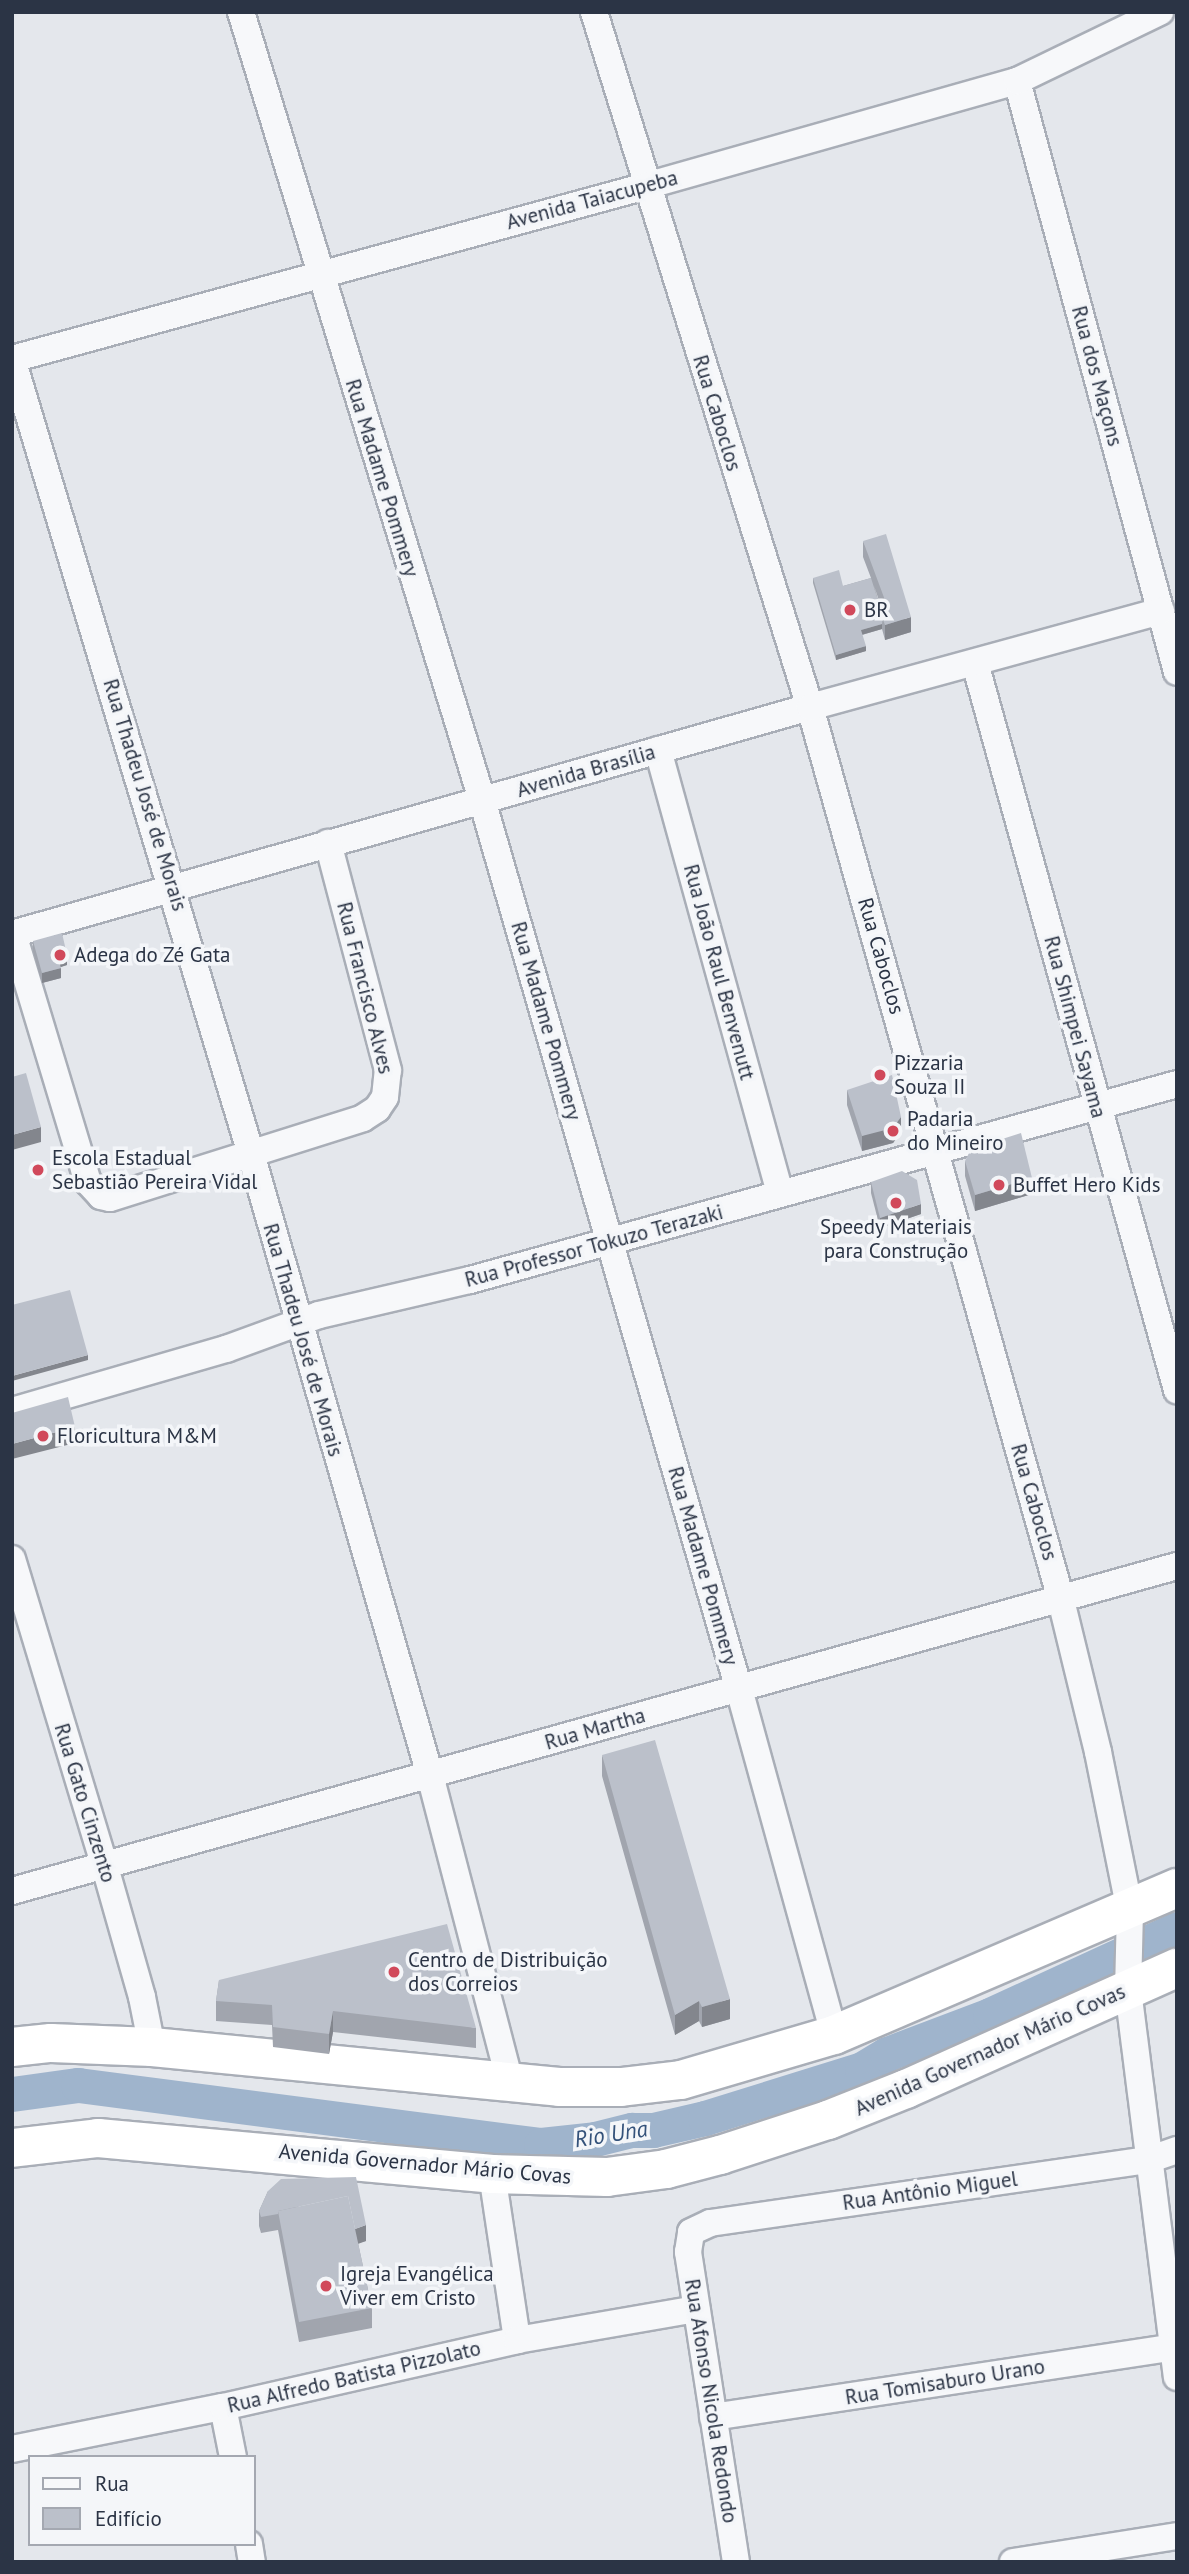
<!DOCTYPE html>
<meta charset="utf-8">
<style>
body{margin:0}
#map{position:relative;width:1189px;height:2574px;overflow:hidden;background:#e4e7ec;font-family:"PT Sans",sans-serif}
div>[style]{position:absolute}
.river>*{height:35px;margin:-17.5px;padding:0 17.5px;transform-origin:17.5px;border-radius:17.5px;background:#9fb4cc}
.roads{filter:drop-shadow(2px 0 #a9aeb7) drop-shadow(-2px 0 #a9aeb7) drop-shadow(0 2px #a9aeb7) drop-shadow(0 -2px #a9aeb7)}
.minor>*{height:26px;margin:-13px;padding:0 13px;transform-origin:13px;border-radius:13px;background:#f7f8fa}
.highway>*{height:38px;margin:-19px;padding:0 19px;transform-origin:19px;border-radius:19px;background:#fff}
.wall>*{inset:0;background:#a1a5ae}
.shaded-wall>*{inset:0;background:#83868d}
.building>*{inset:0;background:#bbc0ca}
.dots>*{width:19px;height:19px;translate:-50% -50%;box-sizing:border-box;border:4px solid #f4f6f9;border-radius:50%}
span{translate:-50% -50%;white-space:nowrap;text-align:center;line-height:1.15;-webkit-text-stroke:7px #f4f6f9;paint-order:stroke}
.street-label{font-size:21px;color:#2b3445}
.poi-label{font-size:21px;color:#2b3445}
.left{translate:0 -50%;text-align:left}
.water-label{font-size:23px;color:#34527a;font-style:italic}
.frame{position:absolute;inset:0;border:14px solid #2b3445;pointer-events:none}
.legend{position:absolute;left:28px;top:2455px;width:228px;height:91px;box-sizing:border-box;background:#f4f6f9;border:2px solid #a4a8b1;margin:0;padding:9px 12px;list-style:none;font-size:21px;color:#2b3445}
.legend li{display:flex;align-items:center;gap:14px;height:35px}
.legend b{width:35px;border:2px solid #a4a8b1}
</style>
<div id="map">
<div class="river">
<i style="left:12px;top:2094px;width:67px;rotate:-7.8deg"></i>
<i style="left:78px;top:2085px;width:467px;rotate:7.4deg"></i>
<i style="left:541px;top:2145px;width:54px;rotate:-6.3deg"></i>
<i style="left:595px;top:2139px;width:38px;rotate:-14deg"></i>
<i style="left:632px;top:2130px;width:21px"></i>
<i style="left:653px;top:2130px;width:53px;rotate:-13deg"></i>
<i style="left:705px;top:2118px;width:164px;rotate:-17.3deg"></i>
<i style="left:862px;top:2069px;width:29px;rotate:-31deg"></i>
<i style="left:887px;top:2054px;width:110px;rotate:-20.7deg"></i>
<i style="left:990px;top:2015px;width:206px;rotate:-24.7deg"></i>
</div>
<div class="roads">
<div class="minor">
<i style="left:241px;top:12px;width:824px;rotate:72.99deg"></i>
<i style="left:482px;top:800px;width:925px;rotate:73.88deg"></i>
<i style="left:739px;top:1689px;width:359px;rotate:74.6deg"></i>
<i style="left:594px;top:12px;width:728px;rotate:72.74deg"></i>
<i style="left:810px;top:707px;width:923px;rotate:74.29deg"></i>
<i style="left:1060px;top:1596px;width:161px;rotate:76.3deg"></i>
<i style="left:1098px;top:1752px;width:161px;rotate:78.6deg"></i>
<i style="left:1130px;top:1910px;width:80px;rotate:91.4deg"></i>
<i style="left:1128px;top:1990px;width:390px;rotate:82.8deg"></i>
<i style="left:1017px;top:81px;width:612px;rotate:74.85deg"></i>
<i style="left:12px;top:359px;width:830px;rotate:73.27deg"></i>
<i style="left:251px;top:1154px;width:646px;rotate:73.92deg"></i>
<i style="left:430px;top:1775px;width:317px;rotate:75.4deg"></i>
<i style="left:12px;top:359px;width:657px;rotate:-15.26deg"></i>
<i style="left:646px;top:186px;width:386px;rotate:-15.8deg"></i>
<i style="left:1017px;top:81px;width:159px;rotate:-25.8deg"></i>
<i style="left:975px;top:663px;width:755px;rotate:74.47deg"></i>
<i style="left:658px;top:750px;width:460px;rotate:74.6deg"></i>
<i style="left:12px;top:934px;width:830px;rotate:-15.88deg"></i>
<i style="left:810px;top:707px;width:364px;rotate:-15.3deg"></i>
<i style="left:13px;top:934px;width:259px;rotate:73.2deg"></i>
<i style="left:88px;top:1182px;width:19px;rotate:47deg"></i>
<i style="left:101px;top:1196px;width:9px;rotate:13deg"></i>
<i style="left:110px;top:1198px;width:265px;rotate:-17.5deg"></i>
<i style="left:363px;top:1118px;width:17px;rotate:-33deg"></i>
<i style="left:377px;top:1109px;width:14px;rotate:-56deg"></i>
<i style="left:385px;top:1097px;width:27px;rotate:-84deg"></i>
<i style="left:388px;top:1070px;width:235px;rotate:-104.8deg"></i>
<i style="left:12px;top:1411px;width:223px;rotate:-16.2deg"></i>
<i style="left:226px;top:1349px;width:99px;rotate:-20.1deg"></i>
<i style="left:319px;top:1315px;width:155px;rotate:-13.1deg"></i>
<i style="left:470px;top:1280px;width:734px;rotate:-15.49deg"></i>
<i style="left:12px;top:1559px;width:322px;rotate:73.2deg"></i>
<i style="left:105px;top:1867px;width:135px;rotate:74.1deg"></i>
<i style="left:142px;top:1997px;width:51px;rotate:78.7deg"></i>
<i style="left:12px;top:1891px;width:1209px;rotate:-15.59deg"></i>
<i style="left:492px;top:2174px;width:168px;rotate:81.4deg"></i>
<i style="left:223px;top:2407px;width:51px;rotate:78.7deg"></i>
<i style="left:713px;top:2417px;width:469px;rotate:-8.6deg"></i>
<i style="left:12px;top:2449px;width:215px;rotate:-11.3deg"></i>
<i style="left:223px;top:2407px;width:302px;rotate:-12.8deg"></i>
<i style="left:517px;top:2340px;width:182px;rotate:-9.8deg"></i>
<i style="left:249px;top:2544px;width:18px;rotate:81deg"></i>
<i style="left:736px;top:2562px;width:314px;rotate:-98.8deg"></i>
<i style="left:688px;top:2252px;width:20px;rotate:-81deg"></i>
<i style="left:691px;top:2232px;width:21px;rotate:-25deg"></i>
<i style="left:710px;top:2223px;width:443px;rotate:-8.2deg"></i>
<i style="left:1148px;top:2160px;width:31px;rotate:-19deg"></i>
<i style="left:1013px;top:2562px;width:166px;rotate:-9deg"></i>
</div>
<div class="highway">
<i style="left:12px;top:2047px;width:39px;rotate:-6deg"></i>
<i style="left:51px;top:2043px;width:101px;rotate:2.3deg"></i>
<i style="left:152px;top:2047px;width:409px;rotate:5.6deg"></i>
<i style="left:559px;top:2087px;width:62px"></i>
<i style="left:621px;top:2087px;width:60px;rotate:-6.7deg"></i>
<i style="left:681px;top:2080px;width:159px;rotate:-16.4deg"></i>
<i style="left:834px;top:2035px;width:373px;rotate:-23.2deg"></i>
<i style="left:12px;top:2148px;width:87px;rotate:-6.6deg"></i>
<i style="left:98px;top:2138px;width:396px;rotate:5.2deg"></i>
<i style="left:492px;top:2174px;width:115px;rotate:1.5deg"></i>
<i style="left:607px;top:2177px;width:60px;rotate:-7.7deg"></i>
<i style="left:666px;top:2169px;width:56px;rotate:-14.5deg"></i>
<i style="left:720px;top:2155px;width:114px;rotate:-18deg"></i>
<i style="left:828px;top:2120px;width:84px;rotate:-21.7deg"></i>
<i style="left:906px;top:2089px;width:297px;rotate:-24.1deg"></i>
</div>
</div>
<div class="wall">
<i style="clip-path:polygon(evenodd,863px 541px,911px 632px,885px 640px,882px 629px,862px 635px,866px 651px,836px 660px,813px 583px,813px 578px,843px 586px,871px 578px,863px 557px,863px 541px,874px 586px,884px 615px,883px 616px,874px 586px)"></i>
<i style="clip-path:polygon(33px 941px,67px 965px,60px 967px,61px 978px,42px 983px,33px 951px)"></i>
<i style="clip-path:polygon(847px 1090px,901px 1132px,893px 1143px,862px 1151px,847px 1105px)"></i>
<i style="clip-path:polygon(965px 1161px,1032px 1194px,975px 1211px,965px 1176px)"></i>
<i style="clip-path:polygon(871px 1182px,921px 1214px,880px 1228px,871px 1193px)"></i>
<i style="clip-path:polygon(602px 1755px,730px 2019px,702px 2027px,699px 2021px,675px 2035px,602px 1776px)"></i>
<i style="clip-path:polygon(219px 1980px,476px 2028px,476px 2048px,333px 2032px,329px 2054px,273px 2047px,272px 2025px,216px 2021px,216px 2001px)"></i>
<i style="clip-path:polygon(268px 2191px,366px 2241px,358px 2243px,372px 2308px,372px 2328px,299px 2342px,278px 2230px,261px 2233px,259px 2226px,259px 2211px)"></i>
</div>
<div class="shaded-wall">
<i style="clip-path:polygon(911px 617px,911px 632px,885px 640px,885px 625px)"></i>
<i style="clip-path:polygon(882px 624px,882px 629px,861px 635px,861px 630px)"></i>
<i style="clip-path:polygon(866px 646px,866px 651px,836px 660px,836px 655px)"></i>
<i style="clip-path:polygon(67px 955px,67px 965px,58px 968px,58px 958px)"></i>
<i style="clip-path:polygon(61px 968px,61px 978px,42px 983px,42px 973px)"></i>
<i style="clip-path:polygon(901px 1117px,901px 1132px,893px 1143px,862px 1151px,862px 1136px)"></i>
<i style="clip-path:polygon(41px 1127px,41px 1142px,12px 1150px,12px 1135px)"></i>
<i style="clip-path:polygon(1032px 1178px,1032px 1194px,975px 1211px,975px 1195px)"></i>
<i style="clip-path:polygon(921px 1204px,921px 1214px,880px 1228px,880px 1218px)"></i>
<i style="clip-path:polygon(88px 1355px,88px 1360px,12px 1381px,12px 1376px)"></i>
<i style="clip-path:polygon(75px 1427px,75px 1443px,12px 1459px,12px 1444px)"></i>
<i style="clip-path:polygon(730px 1999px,730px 2019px,702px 2027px,702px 2007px)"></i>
<i style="clip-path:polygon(699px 2001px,699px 2021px,675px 2035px,675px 2015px)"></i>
<i style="clip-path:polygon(333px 2011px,333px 2032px,329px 2054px,329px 2034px)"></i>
<i style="clip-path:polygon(366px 2225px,366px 2241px,355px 2245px,355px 2229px)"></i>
</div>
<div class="building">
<i style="clip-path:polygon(886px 534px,911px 617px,885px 625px,882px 617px,889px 611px,863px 541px)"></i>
<i style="clip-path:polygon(839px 570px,843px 586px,871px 578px,883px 616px,882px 624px,861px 630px,866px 646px,836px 655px,813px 578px)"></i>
<i style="clip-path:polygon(62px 933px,67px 955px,58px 958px,61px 968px,42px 973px,33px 941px)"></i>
<i style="clip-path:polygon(26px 1073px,41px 1127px,12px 1135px,12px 1077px)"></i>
<i style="clip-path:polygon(892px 1075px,901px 1117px,893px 1128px,862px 1136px,847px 1090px)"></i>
<i style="clip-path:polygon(1021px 1133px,1032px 1178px,975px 1195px,965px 1161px,971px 1149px)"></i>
<i style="clip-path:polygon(902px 1171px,917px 1180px,921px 1204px,880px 1218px,871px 1182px)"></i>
<i style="clip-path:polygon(70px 1290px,88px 1355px,12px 1376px,12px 1305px)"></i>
<i style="clip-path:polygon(68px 1397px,75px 1427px,12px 1444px,12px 1413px)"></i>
<i style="clip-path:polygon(655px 1740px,730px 1999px,702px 2007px,699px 2001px,675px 2015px,602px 1755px)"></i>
<i style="clip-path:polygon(447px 1924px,476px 2028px,333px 2011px,329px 2034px,273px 2027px,272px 2005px,216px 2001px,219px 1980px)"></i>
<i style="clip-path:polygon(356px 2177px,366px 2225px,355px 2229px,348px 2196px,278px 2211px,278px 2214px,261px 2217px,259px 2211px,268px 2191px,281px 2179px)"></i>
<i style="clip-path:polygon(348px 2196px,372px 2308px,299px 2322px,278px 2211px)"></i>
</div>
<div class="dots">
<i style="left:850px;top:610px;background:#d1495b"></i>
<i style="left:60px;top:955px;background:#d1495b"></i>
<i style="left:880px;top:1075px;background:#d1495b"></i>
<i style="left:893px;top:1131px;background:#d1495b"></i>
<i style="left:38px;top:1170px;background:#d1495b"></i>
<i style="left:999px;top:1185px;background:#d1495b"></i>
<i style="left:896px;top:1203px;background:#d1495b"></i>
<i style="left:43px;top:1436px;background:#d1495b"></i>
<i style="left:394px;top:1972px;background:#d1495b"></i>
<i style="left:326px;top:2286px;background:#d1495b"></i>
</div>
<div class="street-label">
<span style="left:592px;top:200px;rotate:-15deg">Avenida Taiacupeba</span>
<span style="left:1097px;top:376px;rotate:75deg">Rua dos Maçons</span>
<span style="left:717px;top:413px;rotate:73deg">Rua Caboclos</span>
<span style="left:382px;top:478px;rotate:73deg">Rua Madame Pommery</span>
<span style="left:586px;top:771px;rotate:-16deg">Avenida Brasília</span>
<span style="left:145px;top:795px;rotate:73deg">Rua Thadeu José de Morais</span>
<span style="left:881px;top:956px;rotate:74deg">Rua Caboclos</span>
<span style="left:719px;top:972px;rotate:75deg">Rua João Raul Benvenutt</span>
<span style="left:365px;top:988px;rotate:76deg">Rua Francisco Alves</span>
<span style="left:546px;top:1021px;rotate:74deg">Rua Madame Pommery</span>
<span style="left:1075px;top:1027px;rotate:75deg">Rua Shimpei Sayama</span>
<span style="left:594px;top:1246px;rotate:-15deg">Rua Professor Tokuzo Terazaki</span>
<span style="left:303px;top:1340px;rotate:74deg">Rua Thadeu José de Morais</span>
<span style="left:1034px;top:1502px;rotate:74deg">Rua Caboclos</span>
<span style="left:703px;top:1566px;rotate:74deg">Rua Madame Pommery</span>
<span style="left:595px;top:1729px;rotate:-16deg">Rua Martha</span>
<span style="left:85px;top:1803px;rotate:73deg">Rua Gato Cinzento</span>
<span style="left:990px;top:2050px;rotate:-24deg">Avenida Governador Mário Covas</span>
<span style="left:425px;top:2164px;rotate:5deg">Avenida Governador Mário Covas</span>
<span style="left:930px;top:2191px;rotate:-8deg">Rua Antônio Miguel</span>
<span style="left:354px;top:2377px;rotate:-13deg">Rua Alfredo Batista Pizzolato</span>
<span style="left:945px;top:2382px;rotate:-9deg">Rua Tomisaburo Urano</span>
<span style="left:711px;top:2401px;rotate:81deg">Rua Afonso Nicola Redondo</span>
</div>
<div class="poi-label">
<span class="left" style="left:864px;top:610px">BR</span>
<span class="left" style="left:74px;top:955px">Adega do Zé Gata</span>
<span class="left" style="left:894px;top:1075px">Pizzaria<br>Souza II</span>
<span class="left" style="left:907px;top:1131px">Padaria<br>do Mineiro</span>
<span class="left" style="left:52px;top:1170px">Escola Estadual<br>Sebastião Pereira Vidal</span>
<span class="left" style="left:1013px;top:1185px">Buffet Hero Kids</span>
<span style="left:896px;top:1239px">Speedy Materiais<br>para Construção</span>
<span class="left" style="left:57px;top:1436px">Floricultura M&amp;M</span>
<span class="left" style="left:408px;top:1972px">Centro de Distribuição<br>dos Correios</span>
<span class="left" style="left:340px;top:2286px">Igreja Evangélica<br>Viver em Cristo</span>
</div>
<div class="water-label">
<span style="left:611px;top:2134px;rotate:-9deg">Rio Una</span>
</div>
<div class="frame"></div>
<ul class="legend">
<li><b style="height:9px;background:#f7f8fa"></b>Rua</li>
<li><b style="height:19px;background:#bbc0ca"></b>Edifício</li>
</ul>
</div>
